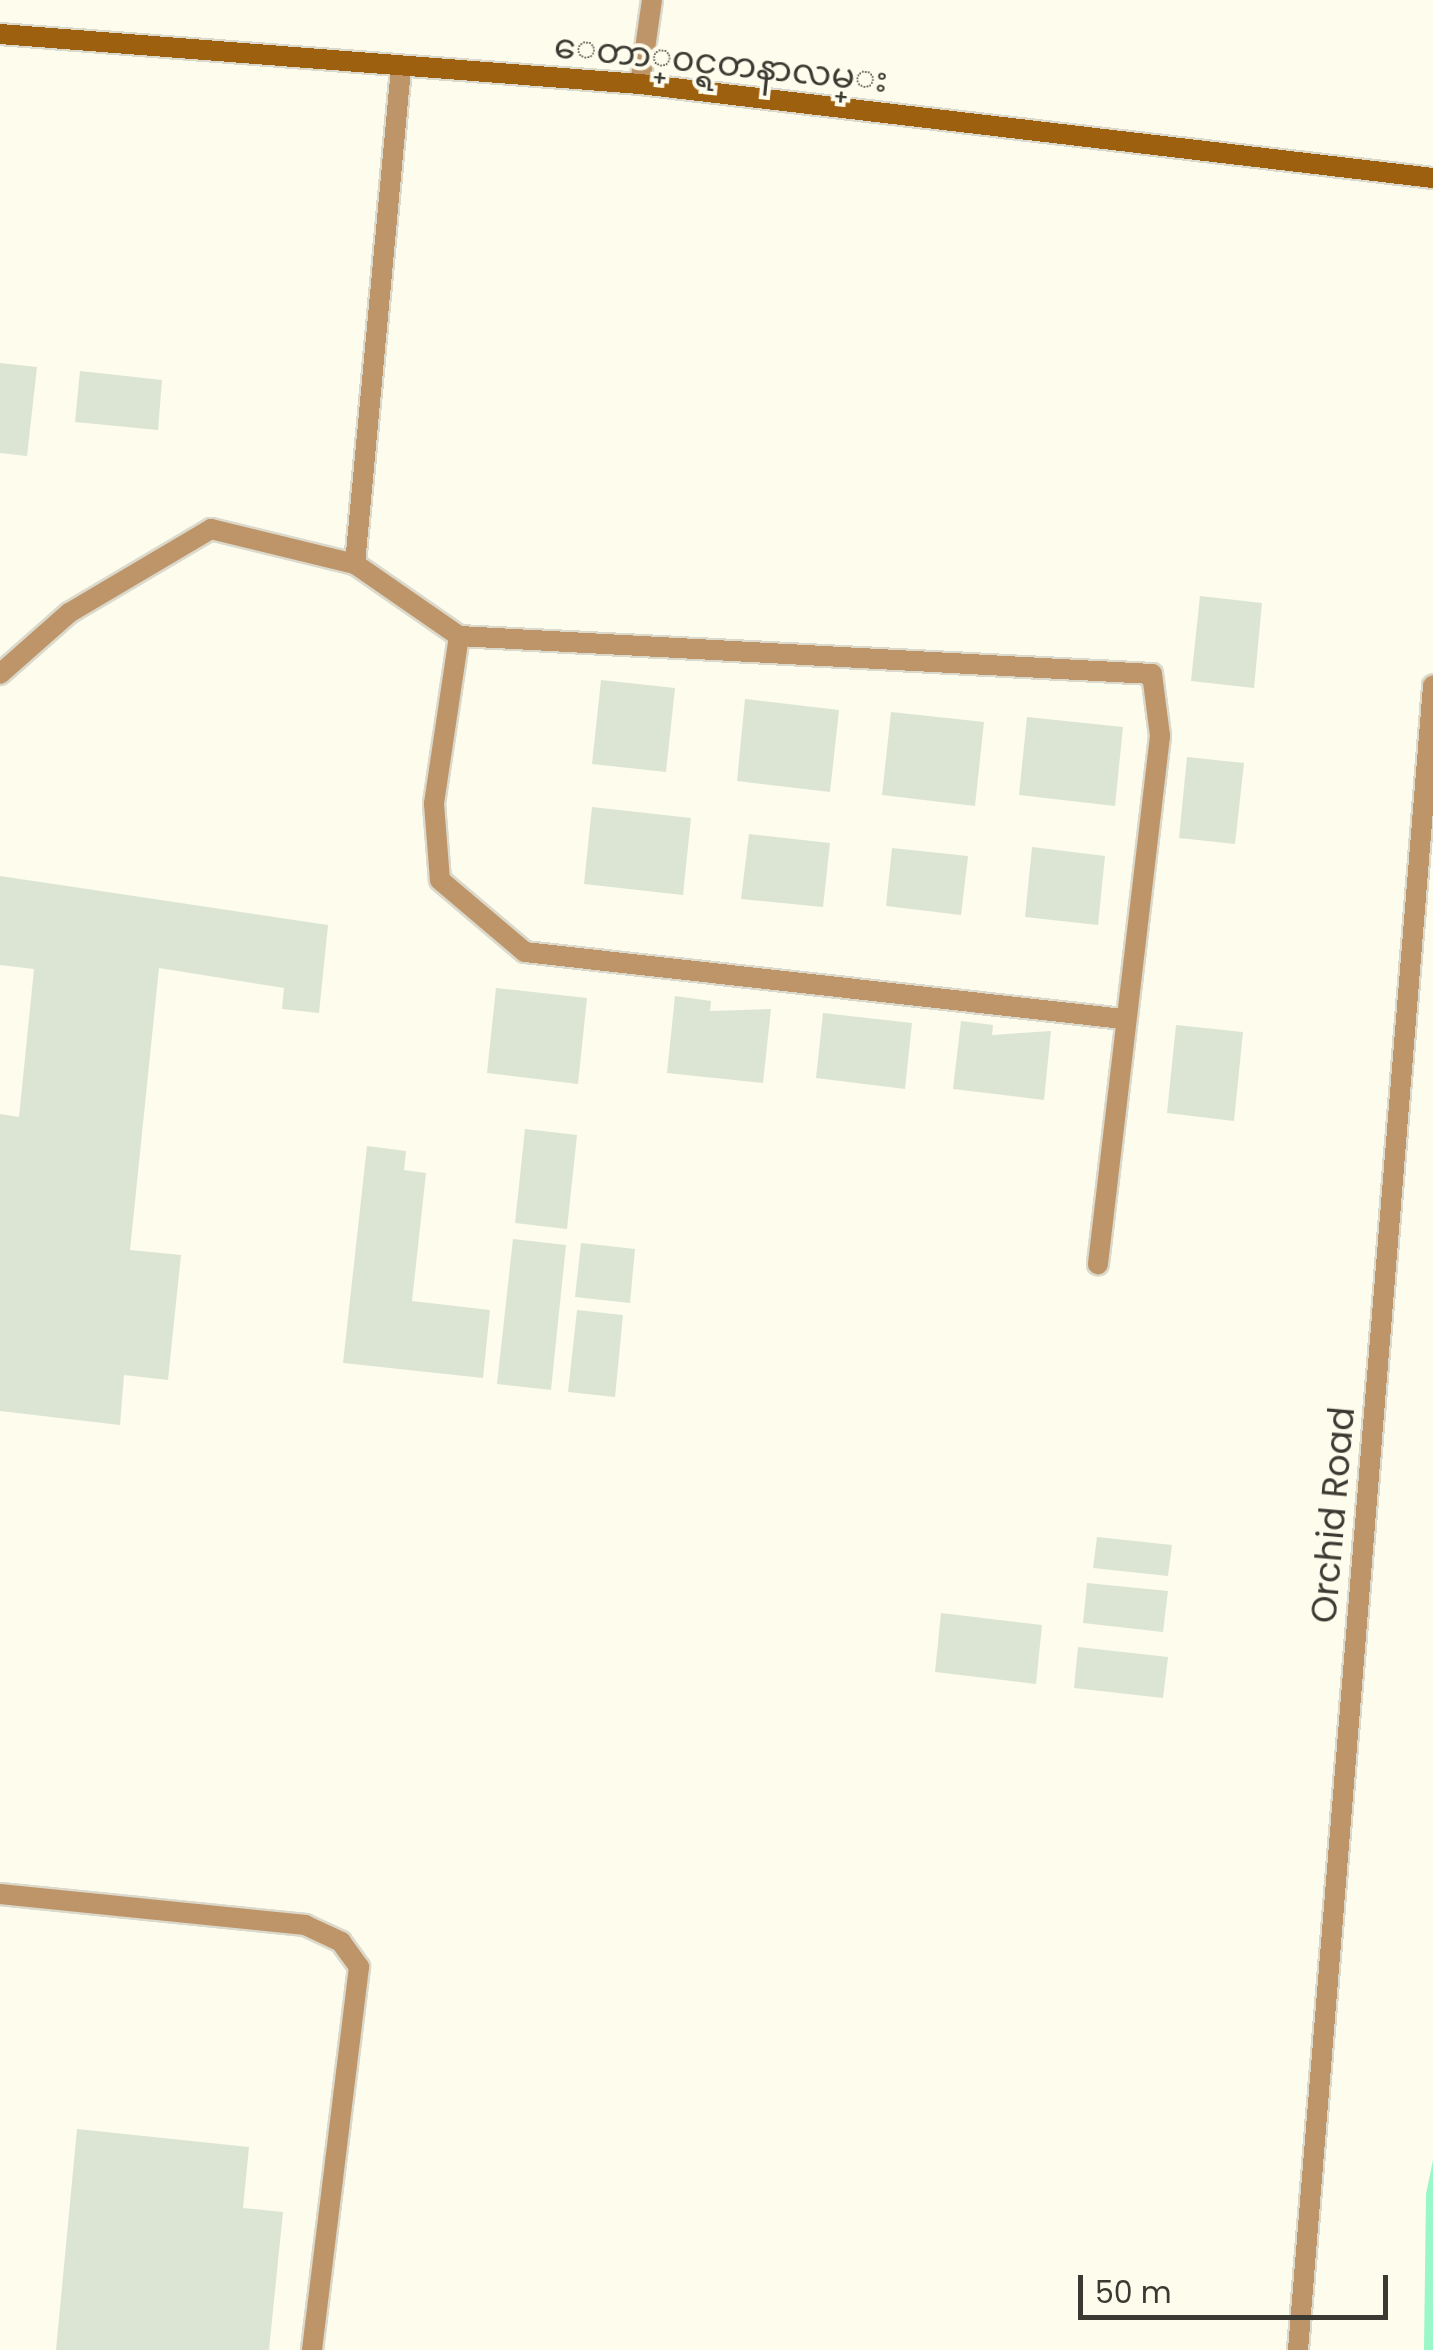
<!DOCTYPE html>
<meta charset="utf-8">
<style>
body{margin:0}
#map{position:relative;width:1433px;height:2350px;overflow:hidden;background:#fefcec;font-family:Poppins,"Noto Sans Myanmar",sans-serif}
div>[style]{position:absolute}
.water>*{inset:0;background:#9af7c8}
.building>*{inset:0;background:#dce5d3}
.roads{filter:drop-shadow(2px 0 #dbd9cb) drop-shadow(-2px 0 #dbd9cb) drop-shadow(0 2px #dbd9cb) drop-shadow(0 -2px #dbd9cb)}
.service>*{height:20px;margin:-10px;padding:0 10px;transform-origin:10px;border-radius:10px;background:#be9469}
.minor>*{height:20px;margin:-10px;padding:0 10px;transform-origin:10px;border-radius:10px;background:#be9469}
.secondary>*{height:20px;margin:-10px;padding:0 10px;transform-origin:10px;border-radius:10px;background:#9d600f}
span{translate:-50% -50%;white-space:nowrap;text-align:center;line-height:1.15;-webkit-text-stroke:8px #fefcec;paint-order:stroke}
.street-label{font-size:35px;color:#3b3a32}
.scale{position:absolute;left:1078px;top:2275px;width:310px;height:45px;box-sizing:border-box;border:5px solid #3b3a32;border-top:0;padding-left:12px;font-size:30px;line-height:35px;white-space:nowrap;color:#3b3a32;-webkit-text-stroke:8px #fefcec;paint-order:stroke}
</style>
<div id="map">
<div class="water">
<i style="clip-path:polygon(1433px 2160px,1433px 2350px,1424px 2350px,1426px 2194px)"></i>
</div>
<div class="building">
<i style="clip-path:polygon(0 363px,37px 367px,27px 456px,0 453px)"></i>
<i style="clip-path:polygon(80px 371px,162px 380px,158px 430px,75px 422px)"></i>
<i style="clip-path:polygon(1200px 596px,1262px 603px,1254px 688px,1191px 681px)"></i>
<i style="clip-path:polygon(601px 680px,675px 688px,666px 772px,592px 764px)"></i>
<i style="clip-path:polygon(745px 699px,839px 710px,830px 792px,737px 781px)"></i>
<i style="clip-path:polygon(891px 712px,984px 722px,975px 806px,882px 795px)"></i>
<i style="clip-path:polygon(1027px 717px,1123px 727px,1115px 806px,1019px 795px)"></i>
<i style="clip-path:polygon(1187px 757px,1244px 763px,1235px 844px,1179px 838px)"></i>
<i style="clip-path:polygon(592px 807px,691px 818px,683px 895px,584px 884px)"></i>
<i style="clip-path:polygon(749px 834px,830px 843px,823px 907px,741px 899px)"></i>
<i style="clip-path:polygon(1032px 847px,1105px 856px,1098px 925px,1025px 917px)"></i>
<i style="clip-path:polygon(892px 848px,968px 856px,961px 915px,886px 906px)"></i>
<i style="clip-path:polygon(0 876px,328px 925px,319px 1013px,282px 1009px,284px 988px,159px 968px,130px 1250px,181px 1255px,168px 1380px,124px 1375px,120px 1425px,0 1411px,0 1114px,19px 1117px,34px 969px,0 965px)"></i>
<i style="clip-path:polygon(496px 988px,587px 998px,578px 1084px,487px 1073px)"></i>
<i style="clip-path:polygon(675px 996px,711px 1001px,710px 1011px,771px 1009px,763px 1083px,667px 1073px)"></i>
<i style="clip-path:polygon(823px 1013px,912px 1023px,905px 1089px,816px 1078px)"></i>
<i style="clip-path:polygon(961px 1021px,993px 1025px,992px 1035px,1051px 1031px,1044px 1100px,953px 1089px)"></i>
<i style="clip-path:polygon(1176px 1025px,1243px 1032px,1234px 1121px,1167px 1113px)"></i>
<i style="clip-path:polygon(525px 1129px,577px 1135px,567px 1229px,515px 1223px)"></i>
<i style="clip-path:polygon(367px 1146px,406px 1151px,404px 1170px,426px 1173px,412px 1301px,490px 1310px,483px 1378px,343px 1363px)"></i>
<i style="clip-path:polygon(513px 1239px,566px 1245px,551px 1390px,497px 1384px)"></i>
<i style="clip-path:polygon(581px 1243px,635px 1249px,630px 1303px,575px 1297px)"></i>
<i style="clip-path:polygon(577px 1310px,623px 1315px,615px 1397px,568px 1392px)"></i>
<i style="clip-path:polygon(1097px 1537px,1172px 1545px,1168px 1576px,1093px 1568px)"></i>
<i style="clip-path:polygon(1087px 1583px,1168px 1591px,1163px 1632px,1083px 1623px)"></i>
<i style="clip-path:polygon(941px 1613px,1042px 1625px,1036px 1684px,935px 1672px)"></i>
<i style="clip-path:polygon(1078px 1647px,1168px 1657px,1163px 1698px,1074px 1688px)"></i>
<i style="clip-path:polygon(77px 2129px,249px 2147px,243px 2208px,283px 2212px,269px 2350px,56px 2350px)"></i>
</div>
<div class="roads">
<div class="service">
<i style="left:355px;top:564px;width:499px;rotate:-84.7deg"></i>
<i style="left:459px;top:636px;width:170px;rotate:98.5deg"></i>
<i style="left:434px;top:804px;width:76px;rotate:85.5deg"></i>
<i style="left:440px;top:880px;width:111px;rotate:40.3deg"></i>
<i style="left:525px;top:952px;width:602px;rotate:6.39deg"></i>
<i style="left:0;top:674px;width:92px;rotate:-41.5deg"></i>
<i style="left:69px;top:613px;width:165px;rotate:-30.6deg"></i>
<i style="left:211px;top:529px;width:148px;rotate:13.7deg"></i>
<i style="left:355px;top:564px;width:126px;rotate:34.7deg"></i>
<i style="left:459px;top:636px;width:694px;rotate:3.14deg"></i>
<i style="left:1152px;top:674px;width:63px;rotate:82.6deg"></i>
<i style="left:1160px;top:736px;width:532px;rotate:96.7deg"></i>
<i style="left:0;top:1894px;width:307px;rotate:5.8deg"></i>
<i style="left:305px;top:1925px;width:40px;rotate:25deg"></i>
<i style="left:341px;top:1942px;width:31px;rotate:54deg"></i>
<i style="left:359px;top:1967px;width:386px;rotate:97deg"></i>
</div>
<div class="minor">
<i style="left:640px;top:84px;width:85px;rotate:-81.9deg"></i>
<i style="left:1298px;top:2350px;width:1670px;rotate:-85.36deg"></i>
</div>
<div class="secondary">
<i style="left:0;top:34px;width:642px;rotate:4.47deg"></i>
<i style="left:640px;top:84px;width:799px;rotate:6.76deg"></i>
</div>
</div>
<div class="street-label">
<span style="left:721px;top:63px;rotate:6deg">ေတာ္၀င္ရတနာလမ္း</span>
<span style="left:1333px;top:1515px;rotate:-85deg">Orchid Road</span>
</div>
<div class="scale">50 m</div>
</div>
